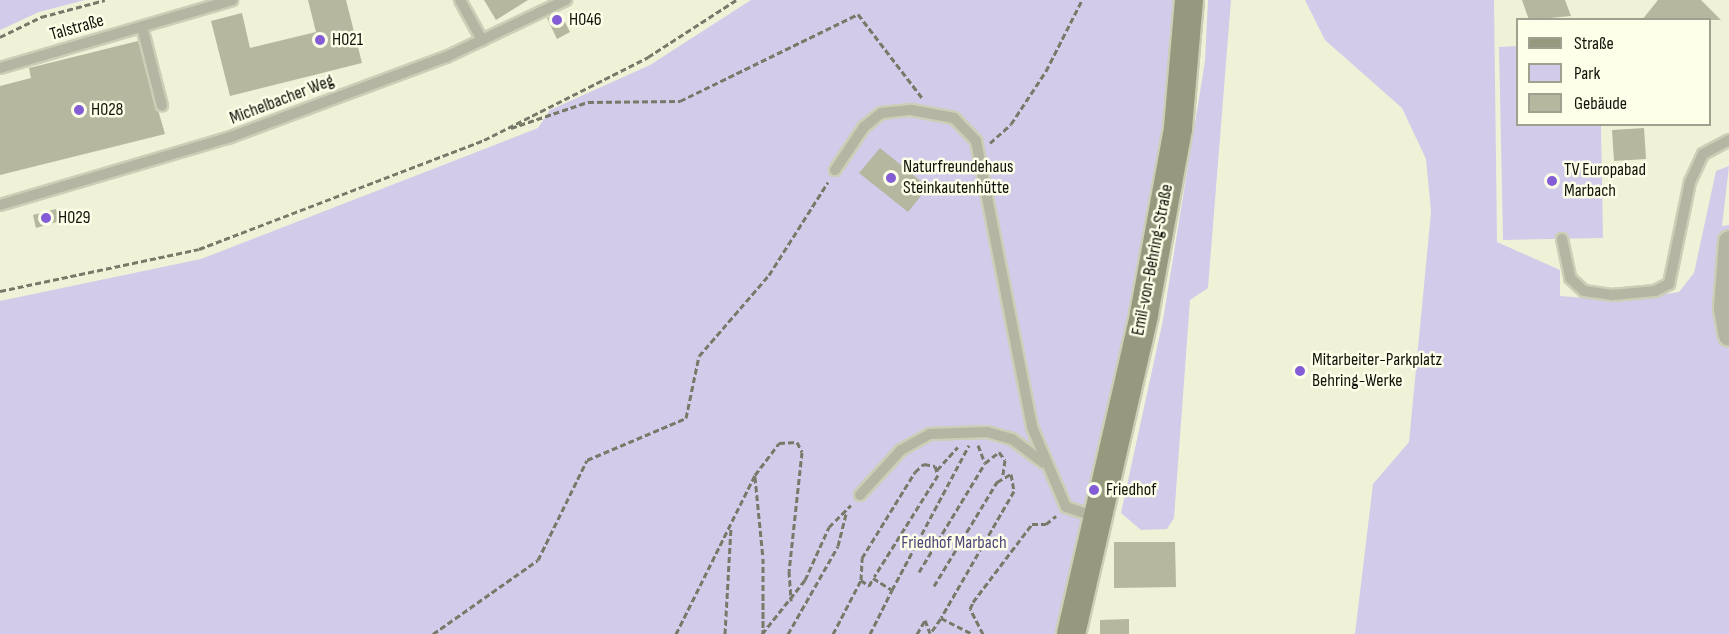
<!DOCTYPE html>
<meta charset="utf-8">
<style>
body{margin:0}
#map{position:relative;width:1729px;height:634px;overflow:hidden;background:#eff2d7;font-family:"Sofia Sans Condensed",sans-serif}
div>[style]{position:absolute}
.green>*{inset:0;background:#d2cbea}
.building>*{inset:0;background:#b5b79e}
.path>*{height:3px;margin-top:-1.5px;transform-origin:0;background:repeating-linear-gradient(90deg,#787a69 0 6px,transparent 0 9px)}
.roads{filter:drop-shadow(2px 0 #ccceb6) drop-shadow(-2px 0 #ccceb6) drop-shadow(0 2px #ccceb6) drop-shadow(0 -2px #ccceb6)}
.service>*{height:10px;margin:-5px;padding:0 5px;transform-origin:5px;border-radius:5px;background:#b4b5a3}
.minor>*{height:21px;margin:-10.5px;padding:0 10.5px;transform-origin:10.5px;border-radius:10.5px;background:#b4b5a3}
.secondary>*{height:28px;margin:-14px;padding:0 14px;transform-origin:14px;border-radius:14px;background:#96997d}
.dots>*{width:16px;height:16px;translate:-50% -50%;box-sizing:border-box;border:3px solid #fdffe9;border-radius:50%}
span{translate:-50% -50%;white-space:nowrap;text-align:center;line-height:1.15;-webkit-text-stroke:5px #fdffe9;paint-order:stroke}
.poi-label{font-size:18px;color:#12130a}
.left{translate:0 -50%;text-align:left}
.street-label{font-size:18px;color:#12130a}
.park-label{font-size:18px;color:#53457a}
.legend{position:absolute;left:1516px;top:18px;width:195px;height:108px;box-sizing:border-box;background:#fdffe9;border:2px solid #9fa190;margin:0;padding:8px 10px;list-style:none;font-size:18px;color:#12130a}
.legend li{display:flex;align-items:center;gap:12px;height:30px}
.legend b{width:30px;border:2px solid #9fa190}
</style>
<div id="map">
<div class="green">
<i style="clip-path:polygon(0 0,85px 0,39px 12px,0 30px)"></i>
<i style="clip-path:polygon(751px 0,1185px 0,1171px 128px,1057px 634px,0 634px,0 301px,201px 259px,487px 148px,538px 128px,550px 110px,650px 65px)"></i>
<i style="clip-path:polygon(1208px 0,1231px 0,1208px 288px,1190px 300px,1174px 518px,1167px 529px,1141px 530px,1121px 513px,1163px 320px,1205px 61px)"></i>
<i style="clip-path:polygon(1305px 0,1494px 0,1497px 242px,1560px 270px,1560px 296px,1622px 301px,1679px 292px,1694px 273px,1716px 171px,1729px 166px,1722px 226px,1729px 225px,1729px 634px,1355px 634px,1373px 484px,1409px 442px,1431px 212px,1426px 159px,1402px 108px,1325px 40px)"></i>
<i style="clip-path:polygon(1517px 46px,1518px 124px,1601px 125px,1603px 238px,1503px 240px,1499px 47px)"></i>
</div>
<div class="building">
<i style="clip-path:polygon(308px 0,346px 0,362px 63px,230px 96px,211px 21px,242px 13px,250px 48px,316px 32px)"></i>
<i style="clip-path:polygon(484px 0,528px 0,496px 20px)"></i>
<i style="clip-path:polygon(1522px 0,1565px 0,1571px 16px,1529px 20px)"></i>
<i style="clip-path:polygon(1658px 0,1701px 0,1721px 20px,1642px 20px)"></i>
<i style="clip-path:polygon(560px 12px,570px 32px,557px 39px,547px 18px)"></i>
<i style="clip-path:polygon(138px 41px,165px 134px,0 175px,0 86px,31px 78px,29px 68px)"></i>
<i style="clip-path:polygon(1644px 128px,1646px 159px,1614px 161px,1612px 130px)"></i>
<i style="clip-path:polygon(880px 148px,928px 187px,908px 212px,859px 173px)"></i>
<i style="clip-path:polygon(56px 209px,60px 221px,36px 228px,33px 215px)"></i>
<i style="clip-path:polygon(1114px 542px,1175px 542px,1176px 587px,1114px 588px)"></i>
<i style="clip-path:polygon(1129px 619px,1129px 634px,1100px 634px,1100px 620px)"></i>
</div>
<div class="path">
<i style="left:0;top:37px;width:46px;rotate:-26deg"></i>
<i style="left:41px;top:17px;width:66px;rotate:-14.9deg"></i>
<i style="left:511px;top:128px;width:81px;rotate:-18.7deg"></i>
<i style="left:588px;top:102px;width:92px;rotate:-0.6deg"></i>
<i style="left:680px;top:101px;width:198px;rotate:-26deg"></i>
<i style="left:858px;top:14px;width:107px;rotate:52.6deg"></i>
<i style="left:990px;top:143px;width:28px;rotate:-42deg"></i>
<i style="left:1011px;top:124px;width:64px;rotate:-56.6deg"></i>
<i style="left:1046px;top:71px;width:80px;rotate:-63.1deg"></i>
<i style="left:0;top:291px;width:203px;rotate:-11.9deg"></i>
<i style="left:199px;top:249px;width:305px;rotate:-20.9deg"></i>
<i style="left:484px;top:140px;width:184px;rotate:-26.8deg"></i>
<i style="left:648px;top:57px;width:105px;rotate:-32.9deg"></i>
<i style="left:978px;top:445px;width:19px;rotate:69deg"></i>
<i style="left:937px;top:470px;width:31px;rotate:-48deg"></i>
<i style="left:755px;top:477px;width:81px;rotate:84.4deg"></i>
<i style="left:763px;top:558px;width:74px;rotate:90deg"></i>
<i style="left:919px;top:572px;width:127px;rotate:-58.8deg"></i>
<i style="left:985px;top:463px;width:18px;rotate:-38deg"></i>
<i style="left:999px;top:452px;width:10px;rotate:53deg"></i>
<i style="left:1005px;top:460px;width:15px;rotate:98deg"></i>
<i style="left:861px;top:580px;width:22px;rotate:-87deg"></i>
<i style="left:862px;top:558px;width:101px;rotate:-58.4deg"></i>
<i style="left:915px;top:472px;width:12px;rotate:-42deg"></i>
<i style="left:924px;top:464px;width:11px;rotate:10deg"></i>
<i style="left:935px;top:466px;width:9px;rotate:72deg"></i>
<i style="left:938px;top:475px;width:120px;rotate:122.1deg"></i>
<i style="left:934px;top:586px;width:122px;rotate:-58.8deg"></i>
<i style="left:997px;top:482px;width:16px;rotate:-30deg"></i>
<i style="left:1011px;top:474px;width:17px;rotate:80deg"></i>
<i style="left:1014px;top:491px;width:146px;rotate:119.9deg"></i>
<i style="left:941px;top:618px;width:35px;rotate:27deg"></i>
<i style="left:932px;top:631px;width:16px;rotate:-55deg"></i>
<i style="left:433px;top:634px;width:128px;rotate:-35.2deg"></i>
<i style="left:538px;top:560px;width:111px;rotate:-63.9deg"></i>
<i style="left:587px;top:460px;width:108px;rotate:-23deg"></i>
<i style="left:686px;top:418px;width:63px;rotate:-78.2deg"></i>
<i style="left:699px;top:356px;width:107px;rotate:-49.2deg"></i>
<i style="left:769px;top:275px;width:110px;rotate:-57.6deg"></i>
<i style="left:676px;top:634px;width:178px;rotate:-63.6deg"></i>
<i style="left:755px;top:475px;width:40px;rotate:-53deg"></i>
<i style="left:779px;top:443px;width:18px;rotate:-3deg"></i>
<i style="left:797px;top:442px;width:11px;rotate:63deg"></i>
<i style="left:802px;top:452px;width:120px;rotate:96.2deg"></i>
<i style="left:789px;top:571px;width:30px;rotate:86deg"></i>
<i style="left:725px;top:634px;width:106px;rotate:-86.8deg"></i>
<i style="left:762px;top:634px;width:69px;rotate:-51.5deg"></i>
<i style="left:805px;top:580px;width:58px;rotate:-65.6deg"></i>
<i style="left:829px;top:527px;width:31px;rotate:-45deg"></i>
<i style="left:788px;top:634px;width:101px;rotate:-60.4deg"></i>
<i style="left:838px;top:546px;width:36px;rotate:-76deg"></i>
<i style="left:833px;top:634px;width:61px;rotate:-62.6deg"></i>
<i style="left:861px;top:580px;width:10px;rotate:37deg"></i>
<i style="left:869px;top:586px;width:9px;rotate:-63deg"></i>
<i style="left:873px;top:578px;width:22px;rotate:32deg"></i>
<i style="left:892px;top:590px;width:164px;rotate:-62deg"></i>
<i style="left:870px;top:634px;width:49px;rotate:-63.4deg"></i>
<i style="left:917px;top:634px;width:16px;rotate:-60deg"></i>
<i style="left:925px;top:620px;width:14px;rotate:69deg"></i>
<i style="left:983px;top:634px;width:28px;rotate:-117deg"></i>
<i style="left:970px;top:609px;width:8px;rotate:-67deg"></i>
<i style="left:973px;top:602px;width:98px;rotate:-52.9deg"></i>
<i style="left:1032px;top:524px;width:14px"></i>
<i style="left:1046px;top:524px;width:13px;rotate:-39deg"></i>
</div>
<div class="roads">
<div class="service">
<i style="left:460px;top:0;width:46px;rotate:61.2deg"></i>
<i style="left:142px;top:27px;width:81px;rotate:75.8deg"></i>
<i style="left:0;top:68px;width:242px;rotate:-16.3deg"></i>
<i style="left:835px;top:170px;width:52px;rotate:-56deg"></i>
<i style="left:864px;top:127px;width:22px;rotate:-39deg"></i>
<i style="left:881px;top:113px;width:30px;rotate:-6deg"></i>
<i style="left:911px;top:110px;width:44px;rotate:10.5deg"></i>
<i style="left:954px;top:118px;width:32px;rotate:46deg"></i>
<i style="left:976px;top:141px;width:291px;rotate:78.9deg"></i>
<i style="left:1032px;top:427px;width:87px;rotate:67deg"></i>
<i style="left:1066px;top:507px;width:32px;rotate:18deg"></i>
<i style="left:0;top:205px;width:238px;rotate:-16.4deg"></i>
<i style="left:228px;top:138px;width:233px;rotate:-20.4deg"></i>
<i style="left:446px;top:57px;width:133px;rotate:-25.4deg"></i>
<i style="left:1562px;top:239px;width:40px;rotate:78deg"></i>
<i style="left:1570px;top:278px;width:19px;rotate:43deg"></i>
<i style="left:1584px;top:291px;width:28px;rotate:8deg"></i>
<i style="left:1612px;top:295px;width:43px;rotate:-5.3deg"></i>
<i style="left:1655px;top:291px;width:16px;rotate:-27deg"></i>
<i style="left:1669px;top:284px;width:104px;rotate:-78.4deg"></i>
<i style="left:1690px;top:182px;width:31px;rotate:-65deg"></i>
<i style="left:1703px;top:154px;width:30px;rotate:-28deg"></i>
<i style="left:860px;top:495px;width:61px;rotate:-47.7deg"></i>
<i style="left:901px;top:450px;width:33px;rotate:-29deg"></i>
<i style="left:930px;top:434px;width:57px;rotate:-2deg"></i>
<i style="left:987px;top:432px;width:26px;rotate:16deg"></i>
<i style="left:1012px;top:439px;width:39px;rotate:37deg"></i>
</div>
<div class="minor">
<i style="left:1729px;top:241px;width:67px;rotate:94.3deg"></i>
<i style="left:1724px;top:308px;width:27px;rotate:80deg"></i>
</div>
<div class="secondary">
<i style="left:1071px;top:634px;width:328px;rotate:-77.1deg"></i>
<i style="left:1144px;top:314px;width:189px;rotate:-79.6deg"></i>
<i style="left:1178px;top:128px;width:128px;rotate:-85.1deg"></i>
</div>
</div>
<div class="dots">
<i style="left:557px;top:20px;background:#835cd6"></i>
<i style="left:320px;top:40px;background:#835cd6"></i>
<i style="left:79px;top:110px;background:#835cd6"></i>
<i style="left:891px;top:178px;background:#835cd6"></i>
<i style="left:1552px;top:181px;background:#835cd6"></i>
<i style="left:46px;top:218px;background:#835cd6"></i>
<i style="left:1300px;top:371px;background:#835cd6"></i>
<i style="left:1094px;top:490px;background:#835cd6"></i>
</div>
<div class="poi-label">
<span class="left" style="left:569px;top:20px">H046</span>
<span class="left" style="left:332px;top:40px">H021</span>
<span class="left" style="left:91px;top:110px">H028</span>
<span class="left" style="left:903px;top:178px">Naturfreundehaus<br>Steinkautenhütte</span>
<span class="left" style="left:1564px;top:181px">TV Europabad<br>Marbach</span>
<span class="left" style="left:58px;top:218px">H029</span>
<span class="left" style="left:1312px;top:371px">Mitarbeiter-Parkplatz<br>Behring-Werke</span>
<span class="left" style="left:1106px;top:490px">Friedhof</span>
</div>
<div class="street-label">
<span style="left:77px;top:28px;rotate:-16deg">Talstraße</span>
<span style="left:282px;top:100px;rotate:-21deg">Michelbacher Weg</span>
<span style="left:1153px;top:260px;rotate:-79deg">Emil-von-Behring-Straße</span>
</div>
<div class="park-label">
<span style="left:954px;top:543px">Friedhof Marbach</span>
</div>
<ul class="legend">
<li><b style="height:8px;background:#96997d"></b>Straße</li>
<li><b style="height:16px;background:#d2cbea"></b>Park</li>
<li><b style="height:16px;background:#b5b79e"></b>Gebäude</li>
</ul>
</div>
